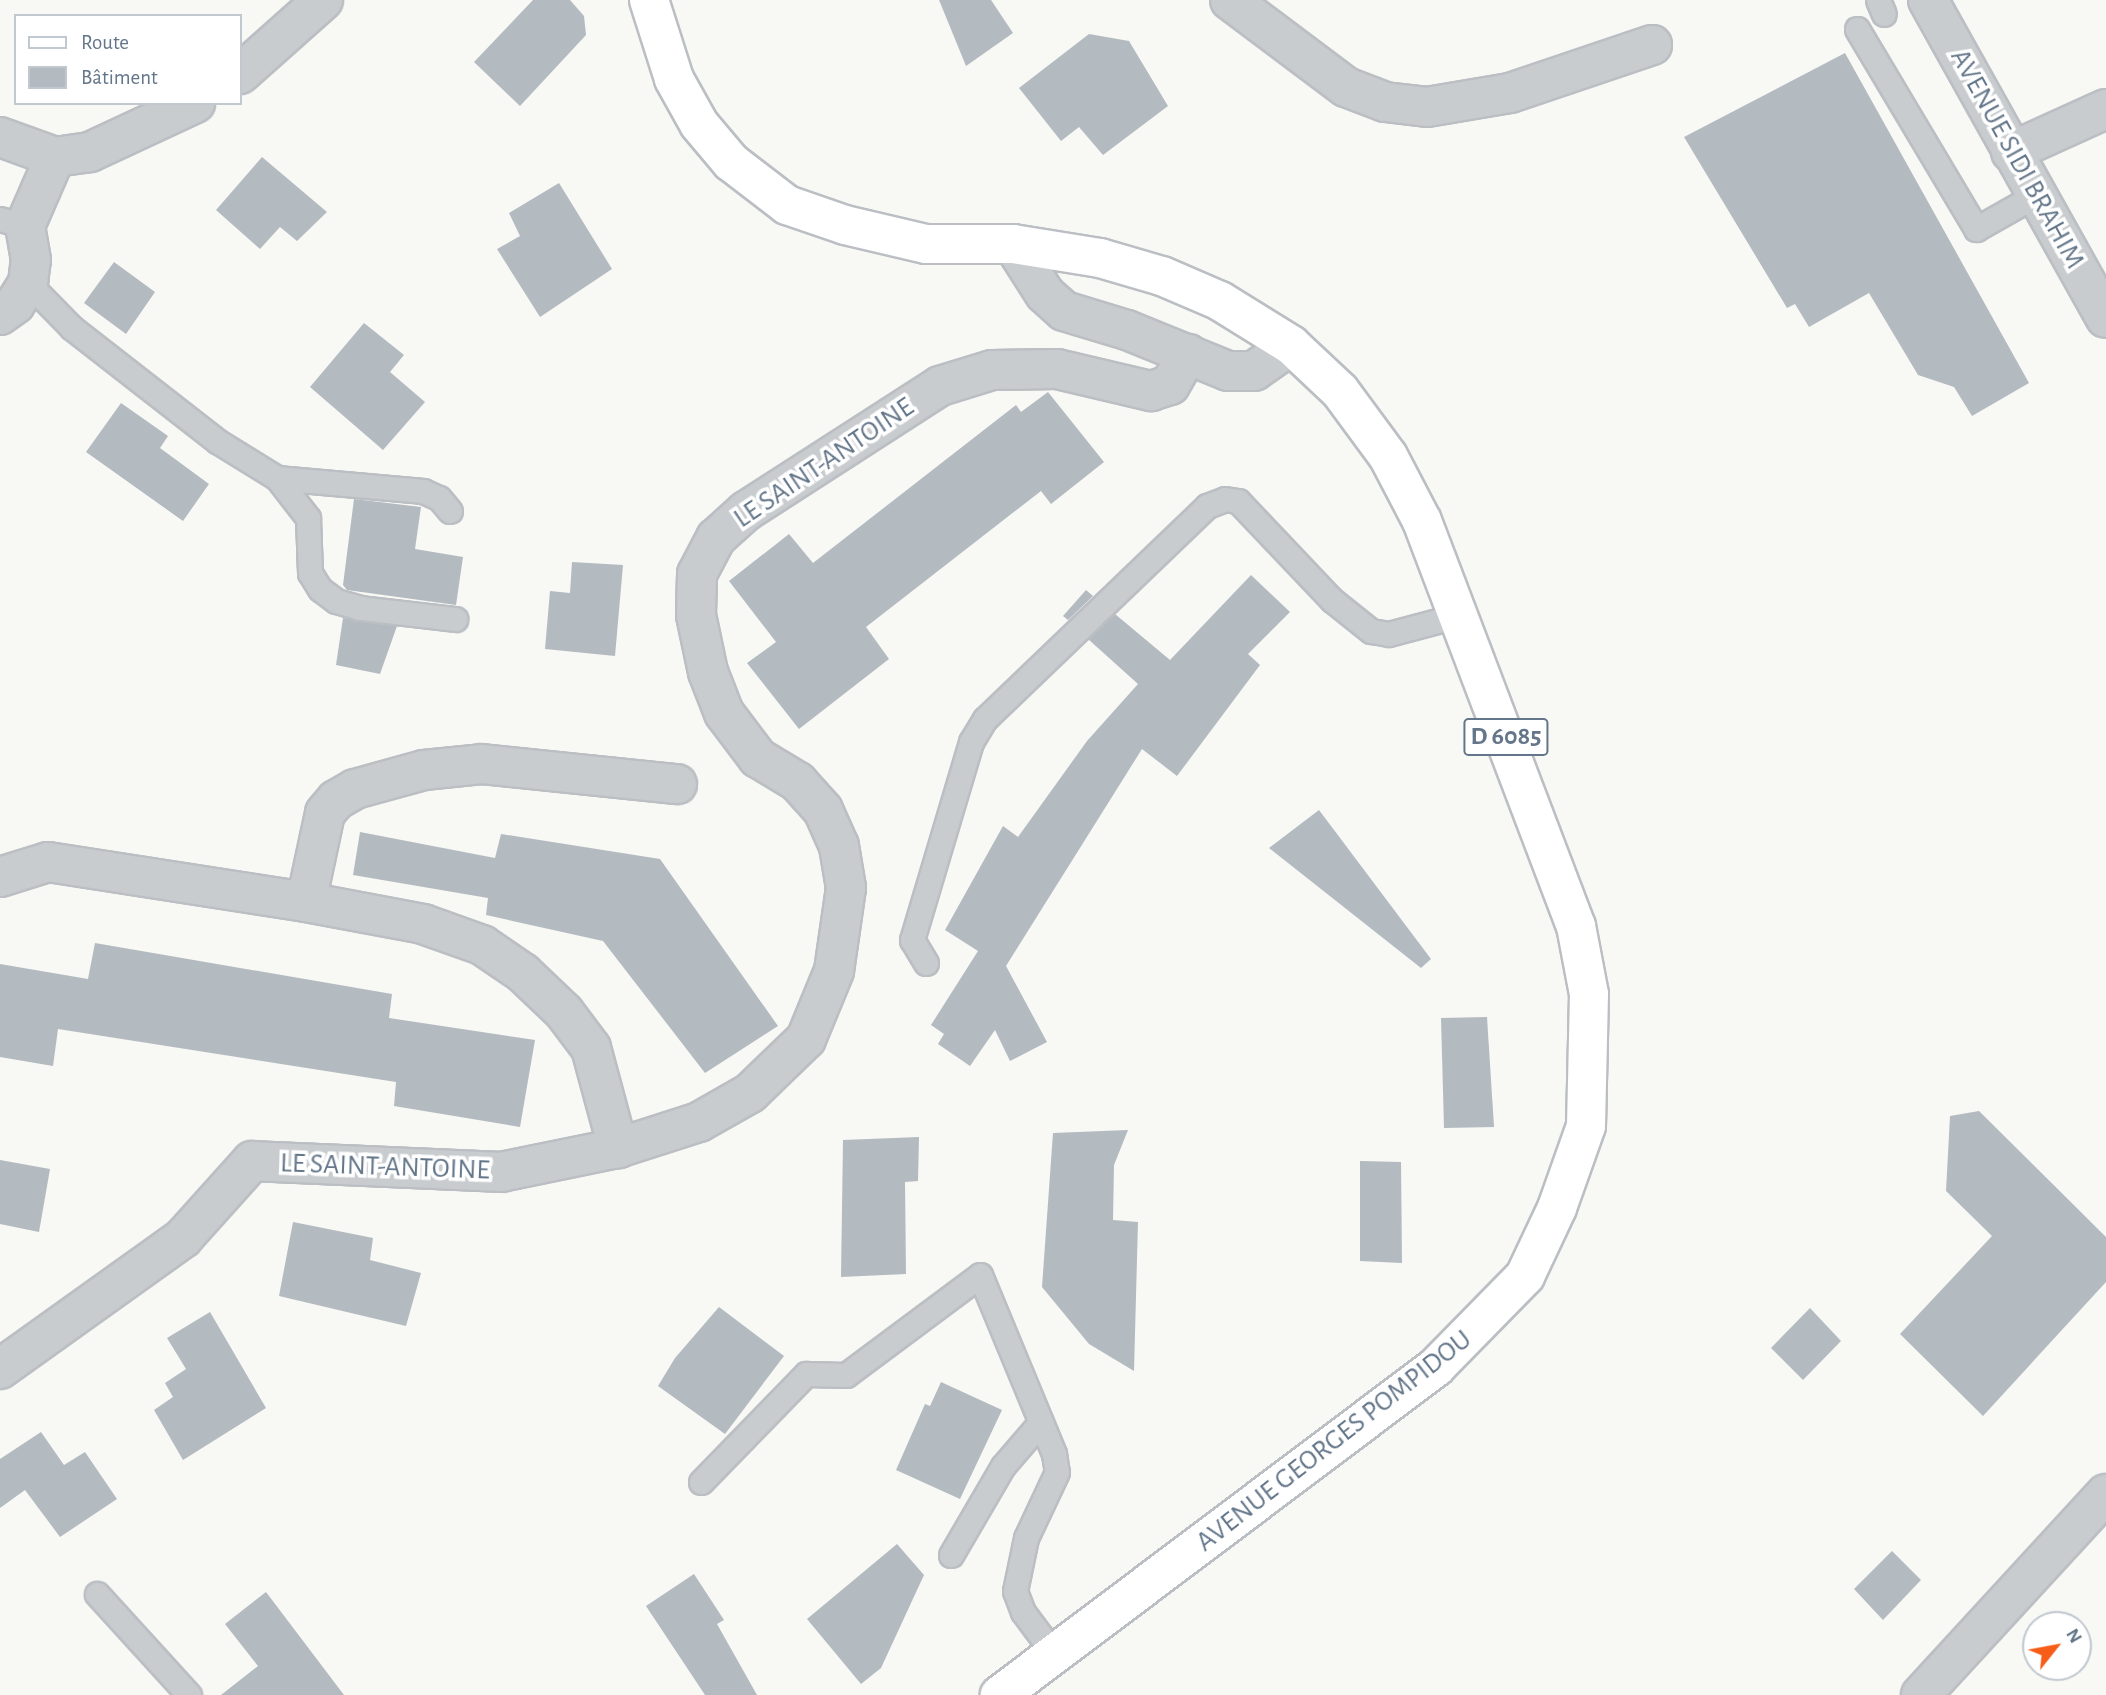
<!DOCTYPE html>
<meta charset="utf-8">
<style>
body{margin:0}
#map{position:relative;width:2106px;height:1695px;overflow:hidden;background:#f8f8f5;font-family:"Alegreya Sans",sans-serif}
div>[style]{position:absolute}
.building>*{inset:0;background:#b3bac0}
.roads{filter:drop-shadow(2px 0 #bbbfc3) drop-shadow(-2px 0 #bbbfc3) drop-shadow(0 2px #bbbfc3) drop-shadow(0 -2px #bbbfc3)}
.service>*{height:23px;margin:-11.5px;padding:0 11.5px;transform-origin:11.5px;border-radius:11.5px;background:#c8cccf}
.minor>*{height:38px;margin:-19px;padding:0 19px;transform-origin:19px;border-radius:19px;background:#c8cccf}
.primary>*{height:38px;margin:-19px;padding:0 19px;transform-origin:19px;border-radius:19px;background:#fff}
span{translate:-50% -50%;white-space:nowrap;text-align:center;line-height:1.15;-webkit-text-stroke:7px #fff;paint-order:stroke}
.shield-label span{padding:2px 5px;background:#fff;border:2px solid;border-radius:5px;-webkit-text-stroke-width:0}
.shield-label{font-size:26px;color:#647689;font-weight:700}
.street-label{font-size:28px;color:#647689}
.legend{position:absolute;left:14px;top:14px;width:228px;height:91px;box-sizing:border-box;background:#fff;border:2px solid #c1c8d0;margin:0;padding:9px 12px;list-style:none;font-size:21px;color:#647689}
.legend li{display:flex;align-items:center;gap:14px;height:35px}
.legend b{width:35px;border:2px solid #c1c8d0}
.north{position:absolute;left:2022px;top:1611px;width:70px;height:70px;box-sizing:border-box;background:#fff;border:2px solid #c1c8d0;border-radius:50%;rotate:59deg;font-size:19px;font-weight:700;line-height:28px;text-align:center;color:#647689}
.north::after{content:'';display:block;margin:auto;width:24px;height:32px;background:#f65d18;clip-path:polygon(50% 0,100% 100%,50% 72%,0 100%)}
</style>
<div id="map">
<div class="building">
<i style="clip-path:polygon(533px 0,570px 0,584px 16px,586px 35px,520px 106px,474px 62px)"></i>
<i style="clip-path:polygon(939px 0,991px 0,1013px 33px,966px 66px)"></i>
<i style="clip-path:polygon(1089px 34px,1129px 41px,1168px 106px,1103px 155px,1079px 127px,1061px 141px,1019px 88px)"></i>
<i style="clip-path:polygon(1845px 53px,2029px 383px,1972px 416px,1954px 387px,1918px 375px,1869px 293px,1809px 327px,1795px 304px,1787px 308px,1684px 137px)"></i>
<i style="clip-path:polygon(262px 157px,327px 212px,297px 241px,280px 227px,260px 249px,216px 210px)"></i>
<i style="clip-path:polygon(559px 183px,612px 269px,540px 317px,497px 249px,520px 236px,509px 213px)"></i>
<i style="clip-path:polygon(114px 262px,155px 292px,126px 334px,84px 303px)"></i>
<i style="clip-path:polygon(364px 323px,404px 355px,390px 372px,425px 402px,383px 450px,310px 387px)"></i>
<i style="clip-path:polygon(1048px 392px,1104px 462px,1051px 504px,1041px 491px,866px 627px,889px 659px,799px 729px,747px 663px,776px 642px,729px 581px,789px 534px,813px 563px,1016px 405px,1021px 412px)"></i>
<i style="clip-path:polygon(121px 403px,168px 436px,160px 448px,209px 484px,183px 521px,86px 452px)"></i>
<i style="clip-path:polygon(354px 499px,421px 507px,415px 549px,463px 557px,456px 605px,347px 590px,343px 585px)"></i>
<i style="clip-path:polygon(572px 562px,623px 565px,615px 656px,545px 649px,550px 591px,570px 593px)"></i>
<i style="clip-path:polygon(1251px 575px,1290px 612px,1248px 654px,1260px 665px,1177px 776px,1142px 749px,1006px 966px,1047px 1042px,1010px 1061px,995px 1030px,970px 1066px,938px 1044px,944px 1034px,931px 1025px,978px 951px,945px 930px,1003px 826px,1018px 837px,1087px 741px,1138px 684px,1088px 639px,1115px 614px,1170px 660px)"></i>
<i style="clip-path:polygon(1086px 590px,1093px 596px,1068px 620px,1063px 616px)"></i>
<i style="clip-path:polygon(343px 618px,397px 626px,380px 674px,336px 665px)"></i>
<i style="clip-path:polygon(1319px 810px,1431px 959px,1421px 968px,1269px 848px)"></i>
<i style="clip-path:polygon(360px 832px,495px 858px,501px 834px,660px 859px,778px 1026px,705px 1073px,603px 941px,486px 915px,488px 898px,353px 875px)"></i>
<i style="clip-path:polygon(95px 943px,392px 994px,389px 1018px,535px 1040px,520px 1127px,394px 1106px,396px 1082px,58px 1029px,53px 1066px,0 1057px,0 964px,88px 979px)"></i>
<i style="clip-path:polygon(1487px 1017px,1494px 1127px,1444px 1128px,1441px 1018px)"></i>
<i style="clip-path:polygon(1979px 1111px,2106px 1237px,2106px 1282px,1983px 1416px,1900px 1334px,1992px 1236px,1946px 1191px,1950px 1116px)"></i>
<i style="clip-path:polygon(1128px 1130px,1114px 1165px,1113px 1220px,1138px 1222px,1134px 1371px,1089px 1344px,1042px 1287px,1053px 1133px)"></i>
<i style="clip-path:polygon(919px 1137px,918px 1181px,905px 1182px,906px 1274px,841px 1277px,843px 1140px)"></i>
<i style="clip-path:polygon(0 1160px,50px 1169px,39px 1232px,0 1224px)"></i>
<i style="clip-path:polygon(1360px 1161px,1401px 1162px,1402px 1263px,1360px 1261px)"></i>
<i style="clip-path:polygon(293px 1222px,373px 1238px,370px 1260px,421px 1273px,406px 1326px,279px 1296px)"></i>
<i style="clip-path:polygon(719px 1307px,784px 1356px,725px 1434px,658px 1386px,675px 1358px)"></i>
<i style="clip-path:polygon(1810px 1308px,1841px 1341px,1803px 1380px,1771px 1348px)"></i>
<i style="clip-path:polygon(210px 1312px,266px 1408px,183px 1460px,154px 1410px,173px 1397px,165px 1383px,186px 1369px,167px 1338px)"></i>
<i style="clip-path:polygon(941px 1382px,1002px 1410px,960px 1499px,896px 1470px,925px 1404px,930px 1406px)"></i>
<i style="clip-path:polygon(41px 1432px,64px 1465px,85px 1452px,117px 1499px,60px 1537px,25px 1490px,0 1508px,0 1459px)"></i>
<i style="clip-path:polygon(897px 1544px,924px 1575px,881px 1668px,861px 1684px,807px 1619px)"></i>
<i style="clip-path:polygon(1892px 1551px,1921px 1580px,1883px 1620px,1854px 1589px)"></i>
<i style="clip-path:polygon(694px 1574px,724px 1620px,717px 1624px,757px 1695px,705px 1695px,646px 1606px)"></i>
<i style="clip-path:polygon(266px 1592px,344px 1695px,221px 1695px,258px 1666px,225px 1624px)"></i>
</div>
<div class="roads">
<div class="service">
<i style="left:1878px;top:0;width:15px;rotate:67deg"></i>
<i style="left:1857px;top:29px;width:233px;rotate:59.2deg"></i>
<i style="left:1976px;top:229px;width:69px;rotate:-29.5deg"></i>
<i style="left:0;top:219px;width:26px;rotate:16deg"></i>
<i style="left:28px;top:283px;width:63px;rotate:45.6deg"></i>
<i style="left:72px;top:328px;width:184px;rotate:37.9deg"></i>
<i style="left:217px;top:441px;width:70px;rotate:31.7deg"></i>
<i style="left:277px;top:478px;width:51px;rotate:52.2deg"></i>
<i style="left:308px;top:518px;width:55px;rotate:87.9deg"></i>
<i style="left:310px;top:573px;width:19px;rotate:58deg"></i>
<i style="left:320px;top:589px;width:20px;rotate:37deg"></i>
<i style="left:336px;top:601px;width:25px;rotate:16deg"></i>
<i style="left:360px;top:608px;width:96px;rotate:6.6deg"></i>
<i style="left:277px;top:478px;width:147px;rotate:5.1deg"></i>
<i style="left:423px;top:491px;width:17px;rotate:24deg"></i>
<i style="left:439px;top:498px;width:17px;rotate:50deg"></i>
<i style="left:926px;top:963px;width:27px;rotate:-121deg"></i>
<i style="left:912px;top:940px;width:207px;rotate:-73.4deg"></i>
<i style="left:971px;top:742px;width:27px;rotate:-59deg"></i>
<i style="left:985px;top:719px;width:308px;rotate:-43.8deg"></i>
<i style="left:1207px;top:506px;width:19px;rotate:-21deg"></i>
<i style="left:1225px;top:499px;width:13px;rotate:9deg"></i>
<i style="left:1238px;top:501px;width:137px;rotate:46.5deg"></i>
<i style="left:1332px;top:600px;width:50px;rotate:38.5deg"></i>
<i style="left:1371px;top:631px;width:18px;rotate:9deg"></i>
<i style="left:1389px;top:634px;width:73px;rotate:-15deg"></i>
<i style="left:701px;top:1482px;width:151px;rotate:-45.8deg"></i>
<i style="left:806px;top:1374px;width:40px;rotate:1.4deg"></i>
<i style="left:846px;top:1375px;width:167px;rotate:-36.7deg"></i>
<i style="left:980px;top:1275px;width:194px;rotate:67.5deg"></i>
<i style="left:1054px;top:1454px;width:18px;rotate:81deg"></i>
<i style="left:1057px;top:1472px;width:73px;rotate:115.2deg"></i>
<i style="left:1026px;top:1538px;width:54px;rotate:101.7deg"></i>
<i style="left:1015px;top:1591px;width:22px;rotate:69deg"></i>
<i style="left:1023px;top:1612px;width:54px;rotate:53.3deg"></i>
<i style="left:951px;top:1555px;width:103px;rotate:-59.7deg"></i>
<i style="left:1003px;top:1466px;width:58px;rotate:-49.2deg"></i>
<i style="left:97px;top:1594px;width:137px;rotate:47.7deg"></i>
</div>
<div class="minor">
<i style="left:1230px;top:0;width:145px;rotate:36.9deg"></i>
<i style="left:1346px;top:87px;width:42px;rotate:21deg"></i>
<i style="left:1385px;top:102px;width:42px;rotate:6.8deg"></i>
<i style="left:1427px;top:107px;width:84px;rotate:-9.6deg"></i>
<i style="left:1510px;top:93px;width:150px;rotate:-18.7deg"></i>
<i style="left:1928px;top:0;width:364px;rotate:60.8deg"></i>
<i style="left:240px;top:74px;width:111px;rotate:-41.7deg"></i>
<i style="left:0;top:137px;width:59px;rotate:20deg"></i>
<i style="left:55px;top:157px;width:35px;rotate:-8deg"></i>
<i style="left:90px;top:152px;width:116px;rotate:-25deg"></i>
<i style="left:2011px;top:152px;width:104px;rotate:-24.4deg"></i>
<i style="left:1013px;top:244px;width:59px;rotate:57.4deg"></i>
<i style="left:1045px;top:294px;width:25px;rotate:42deg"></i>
<i style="left:1064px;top:311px;width:66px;rotate:16.8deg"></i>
<i style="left:1127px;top:330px;width:109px;rotate:22.1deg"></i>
<i style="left:1228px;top:371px;width:26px"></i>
<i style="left:1254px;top:371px;width:45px;rotate:-35.1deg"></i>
<i style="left:0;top:315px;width:19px;rotate:-36deg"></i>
<i style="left:15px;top:304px;width:25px;rotate:-58deg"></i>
<i style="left:28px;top:283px;width:23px;rotate:-83deg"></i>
<i style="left:31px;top:260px;width:35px;rotate:-100deg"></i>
<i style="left:25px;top:226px;width:75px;rotate:-66.5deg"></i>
<i style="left:0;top:877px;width:50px;rotate:-17.4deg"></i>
<i style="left:48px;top:862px;width:261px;rotate:8.8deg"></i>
<i style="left:306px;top:902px;width:119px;rotate:10.6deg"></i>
<i style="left:423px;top:924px;width:63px;rotate:19.6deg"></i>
<i style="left:482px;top:945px;width:50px;rotate:34.3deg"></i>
<i style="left:523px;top:973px;width:57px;rotate:43.6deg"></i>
<i style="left:564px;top:1012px;width:45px;rotate:53.1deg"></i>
<i style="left:591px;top:1048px;width:104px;rotate:74.9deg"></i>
<i style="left:618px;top:1148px;width:119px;rotate:168.4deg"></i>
<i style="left:501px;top:1172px;width:249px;rotate:-177.5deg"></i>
<i style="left:252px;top:1161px;width:103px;rotate:131.9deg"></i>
<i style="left:183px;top:1238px;width:225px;rotate:144.4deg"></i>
<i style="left:306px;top:902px;width:91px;rotate:-77.9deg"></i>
<i style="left:325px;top:813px;width:17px;rotate:-50deg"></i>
<i style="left:336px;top:800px;width:22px;rotate:-30deg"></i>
<i style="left:355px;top:789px;width:72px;rotate:-15.4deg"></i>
<i style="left:424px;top:770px;width:58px;rotate:-5.9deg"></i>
<i style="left:482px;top:764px;width:196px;rotate:5.9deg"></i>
<i style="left:618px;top:1148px;width:85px;rotate:-17.8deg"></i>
<i style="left:699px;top:1122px;width:59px;rotate:-29.6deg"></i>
<i style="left:750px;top:1093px;width:78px;rotate:-44deg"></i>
<i style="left:806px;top:1039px;width:74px;rotate:-67.6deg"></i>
<i style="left:834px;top:971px;width:84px;rotate:-81.8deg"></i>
<i style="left:846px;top:888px;width:43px;rotate:-99.5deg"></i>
<i style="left:839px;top:846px;width:39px;rotate:-114deg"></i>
<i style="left:823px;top:810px;width:38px;rotate:-132deg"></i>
<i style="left:798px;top:782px;width:47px;rotate:-149deg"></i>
<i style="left:758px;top:758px;width:56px;rotate:-127.1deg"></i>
<i style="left:724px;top:713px;width:44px;rotate:-111.3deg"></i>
<i style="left:708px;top:672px;width:58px;rotate:-101.9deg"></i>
<i style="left:696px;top:615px;width:41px;rotate:-88.6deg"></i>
<i style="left:697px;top:574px;width:41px;rotate:-62.2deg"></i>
<i style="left:716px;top:538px;width:40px;rotate:-42deg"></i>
<i style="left:746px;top:511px;width:231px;rotate:-32.8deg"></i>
<i style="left:940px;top:386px;width:54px;rotate:-17.1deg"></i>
<i style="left:992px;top:370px;width:65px;rotate:-0.9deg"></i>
<i style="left:1057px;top:369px;width:97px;rotate:13.2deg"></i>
<i style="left:1151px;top:391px;width:20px;rotate:-18deg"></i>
<i style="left:1170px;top:385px;width:36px;rotate:-60deg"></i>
<i style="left:1921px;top:1695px;width:273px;rotate:-47.4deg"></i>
</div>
<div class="primary">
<i style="left:649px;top:0;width:83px;rotate:72.4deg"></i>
<i style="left:674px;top:79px;width:51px;rotate:60.9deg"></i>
<i style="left:699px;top:124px;width:50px;rotate:49.9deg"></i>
<i style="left:731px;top:162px;width:71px;rotate:37.5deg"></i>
<i style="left:787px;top:205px;width:61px;rotate:19deg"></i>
<i style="left:845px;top:225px;width:83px;rotate:13.2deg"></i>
<i style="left:926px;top:244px;width:87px"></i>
<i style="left:1013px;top:244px;width:88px;rotate:9.1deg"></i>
<i style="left:1100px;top:258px;width:65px;rotate:16.2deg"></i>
<i style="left:1162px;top:276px;width:63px;rotate:23.3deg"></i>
<i style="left:1220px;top:301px;width:84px;rotate:31.8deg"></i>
<i style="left:1291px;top:345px;width:67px;rotate:43.2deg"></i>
<i style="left:1340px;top:391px;width:81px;rotate:53.6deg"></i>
<i style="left:1388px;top:456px;width:73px;rotate:62.4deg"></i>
<i style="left:1422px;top:521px;width:433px;rotate:69.2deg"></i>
<i style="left:1576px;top:926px;width:69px;rotate:79.2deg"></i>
<i style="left:1589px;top:994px;width:132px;rotate:91.3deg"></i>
<i style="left:1586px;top:1126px;width:87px;rotate:109.5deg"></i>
<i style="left:1557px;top:1208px;width:75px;rotate:115.2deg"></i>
<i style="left:1525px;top:1276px;width:127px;rotate:134.4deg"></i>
<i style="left:1436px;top:1367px;width:546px;rotate:143.05deg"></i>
</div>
</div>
<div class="shield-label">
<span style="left:1506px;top:737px">D 6085</span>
</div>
<div class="street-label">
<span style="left:2017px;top:159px;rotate:61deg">AVENUE SIDI BRAHIM</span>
<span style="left:824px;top:463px;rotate:-34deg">LE SAINT-ANTOINE</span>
<span style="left:385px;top:1167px;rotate:2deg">LE SAINT-ANTOINE</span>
<span style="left:1334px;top:1441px;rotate:-38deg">AVENUE GEORGES POMPIDOU</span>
</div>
<ul class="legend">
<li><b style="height:9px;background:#fff"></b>Route</li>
<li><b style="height:19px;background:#b3bac0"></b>Bâtiment</li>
</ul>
<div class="north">N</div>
</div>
